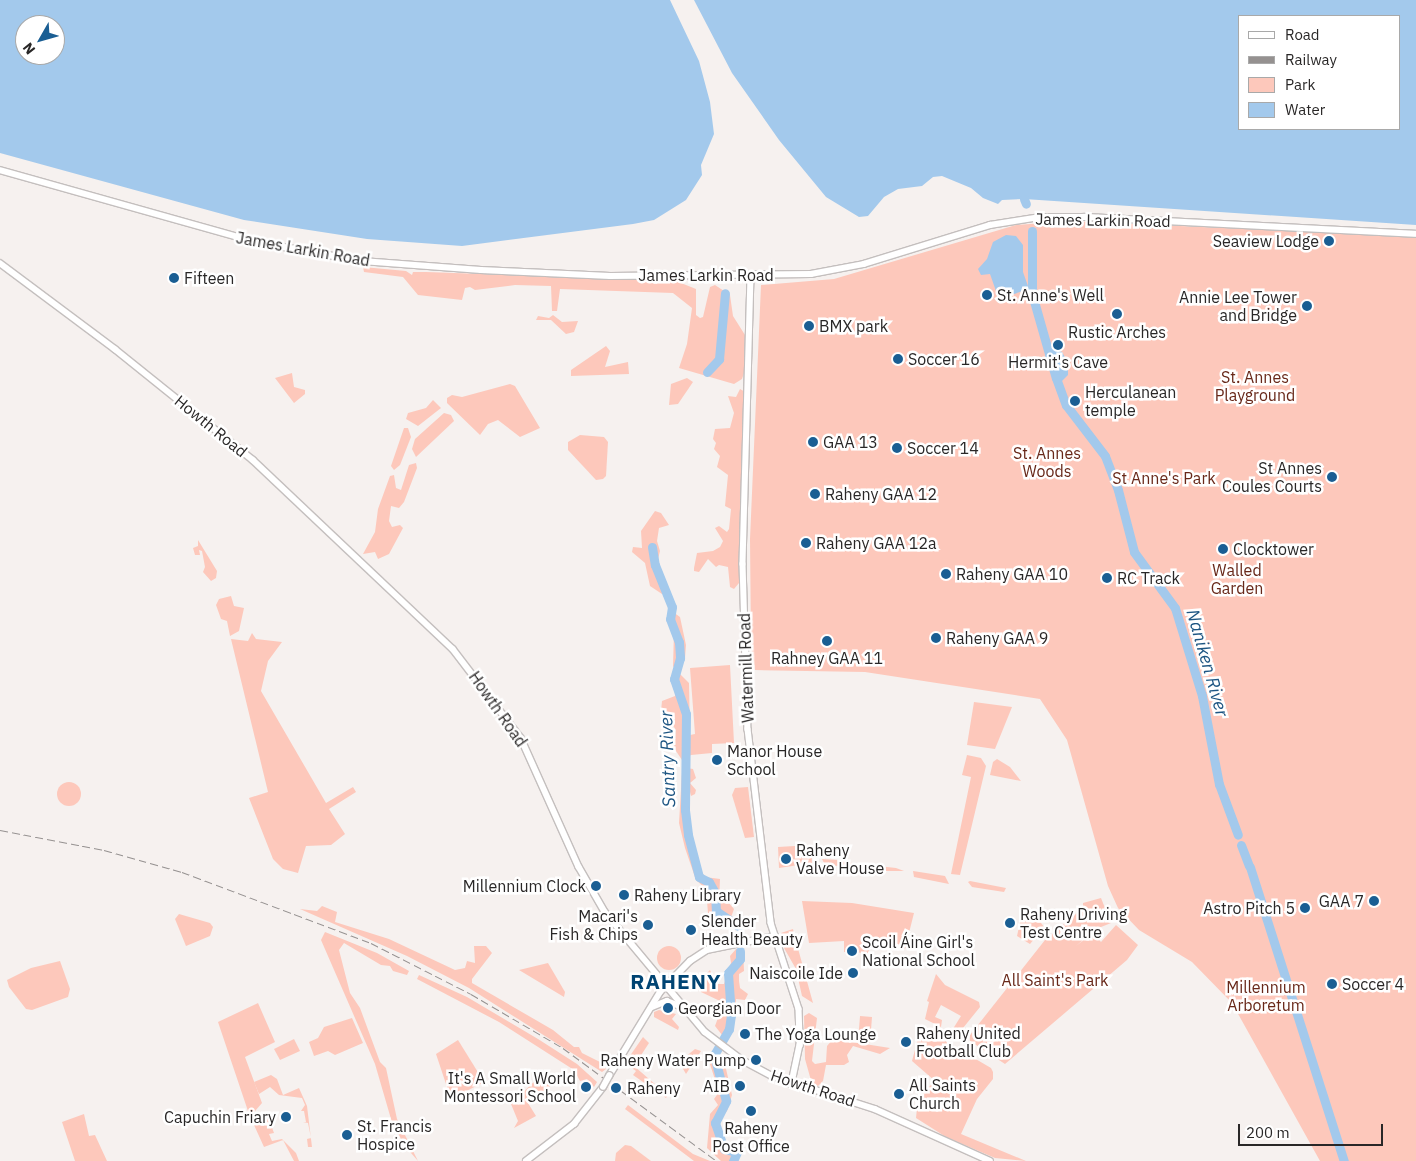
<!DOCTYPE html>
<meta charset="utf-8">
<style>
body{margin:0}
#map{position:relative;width:1416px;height:1161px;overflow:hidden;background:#f6f1ef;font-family:"IBM Plex Sans",sans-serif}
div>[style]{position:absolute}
.green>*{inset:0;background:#fdc8bb}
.round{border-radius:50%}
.water>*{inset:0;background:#a3c9ec}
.river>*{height:9px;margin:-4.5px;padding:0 4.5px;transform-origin:4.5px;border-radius:4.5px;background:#a3c9ec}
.roads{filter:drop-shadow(1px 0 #c4bfbe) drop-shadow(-1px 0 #c4bfbe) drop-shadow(0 1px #c4bfbe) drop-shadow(0 -1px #c4bfbe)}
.secondary>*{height:5.5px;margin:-2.75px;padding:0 2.75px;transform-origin:2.75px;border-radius:2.75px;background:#fff}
.rail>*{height:1px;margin-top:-0.5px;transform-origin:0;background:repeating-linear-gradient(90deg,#959190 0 8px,transparent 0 12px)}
.bridges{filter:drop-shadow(1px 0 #c4bfbe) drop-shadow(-1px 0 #c4bfbe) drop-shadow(0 1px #c4bfbe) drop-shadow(0 -1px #c4bfbe)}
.secondary-bridge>*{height:5.5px;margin:-2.75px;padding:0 2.75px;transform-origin:2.75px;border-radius:2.75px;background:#fff}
.dots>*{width:14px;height:14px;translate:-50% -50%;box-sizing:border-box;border:2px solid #fff;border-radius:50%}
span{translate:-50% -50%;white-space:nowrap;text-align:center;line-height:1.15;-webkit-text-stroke:5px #fff;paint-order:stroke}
.street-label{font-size:16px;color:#292727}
.poi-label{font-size:16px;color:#292727}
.right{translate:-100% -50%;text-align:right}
.left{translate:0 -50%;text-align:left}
.park-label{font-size:16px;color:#682819}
.water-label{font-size:18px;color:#1e5683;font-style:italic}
.district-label{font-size:21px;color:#004473;font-weight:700;letter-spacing:1px}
.legend{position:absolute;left:1238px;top:15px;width:162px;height:115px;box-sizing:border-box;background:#fff;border:1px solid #a9a9a9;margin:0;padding:6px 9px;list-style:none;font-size:15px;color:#292727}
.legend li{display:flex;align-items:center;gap:10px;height:25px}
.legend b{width:25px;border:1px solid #a9a9a9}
.north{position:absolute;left:15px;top:15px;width:50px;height:50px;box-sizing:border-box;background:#fff;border:1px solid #a9a9a9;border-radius:50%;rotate:232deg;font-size:14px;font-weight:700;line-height:20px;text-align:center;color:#292727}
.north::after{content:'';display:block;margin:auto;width:18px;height:22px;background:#1a5e93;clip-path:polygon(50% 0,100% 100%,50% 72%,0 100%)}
.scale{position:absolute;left:1238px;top:1124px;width:145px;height:22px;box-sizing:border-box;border:2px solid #292727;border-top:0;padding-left:6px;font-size:15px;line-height:18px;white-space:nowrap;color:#292727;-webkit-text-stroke:4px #fff;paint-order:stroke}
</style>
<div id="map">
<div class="green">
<i style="clip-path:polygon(1072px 221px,1416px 237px,1416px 1161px,1320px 1161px,1232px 1003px,1192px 962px,1139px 930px,1118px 908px,1108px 886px,1067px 740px,1040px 699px,865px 672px,755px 670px,751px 646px,750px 539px,761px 285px,834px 279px,1016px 225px)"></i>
<i style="clip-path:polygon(363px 267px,406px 271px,412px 275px,413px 272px,426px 272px,676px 281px,696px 289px,696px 315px,700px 318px,703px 317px,710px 287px,715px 285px,730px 295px,733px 316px,745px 335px,744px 373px,742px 379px,734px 384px,679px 368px,687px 344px,692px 308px,673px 293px,560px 289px,557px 311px,552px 311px,551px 286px,515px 285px,475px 290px,470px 287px,465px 288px,462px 300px,418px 295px,403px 277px,364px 272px)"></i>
<i style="clip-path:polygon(553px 315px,562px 322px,578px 321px,574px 332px,566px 334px,551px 320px,536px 320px,538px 316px,549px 318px)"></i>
<i style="clip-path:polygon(606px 346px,610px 351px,605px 367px,628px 362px,629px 374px,571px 376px,571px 370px)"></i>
<i style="clip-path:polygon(292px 373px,294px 387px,305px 390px,305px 394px,294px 403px,275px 378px)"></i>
<i style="clip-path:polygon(687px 378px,693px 382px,678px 404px,669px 405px,671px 384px)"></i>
<i style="clip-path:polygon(510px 384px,515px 386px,540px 428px,520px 437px,498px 420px,488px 424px,480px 435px,447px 403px,447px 398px,452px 395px,462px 397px)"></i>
<i style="clip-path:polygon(740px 389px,747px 393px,742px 457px,742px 537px,739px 583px,734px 589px,730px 587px,728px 567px,719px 565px,716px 567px,708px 559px,699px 572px,694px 571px,694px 568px,697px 553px,713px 551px,720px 547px,723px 541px,715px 528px,719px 526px,727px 532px,729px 529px,731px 509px,725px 506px,728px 475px,717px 467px,720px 456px,714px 449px,716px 443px,713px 439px,715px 429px,730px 428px,734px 413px,728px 396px,736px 397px)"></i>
<i style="clip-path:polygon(433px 400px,441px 408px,418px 426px,406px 419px,408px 413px,426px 408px)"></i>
<i style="clip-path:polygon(444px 413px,451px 415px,454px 421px,416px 457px,412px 449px,415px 439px)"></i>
<i style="clip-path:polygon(404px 428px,408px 428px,411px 437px,400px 465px,394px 470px,391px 466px)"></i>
<i style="clip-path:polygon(580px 435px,604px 437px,608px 442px,606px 476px,603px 479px,596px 480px,568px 450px,568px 442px)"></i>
<i style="clip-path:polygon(416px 463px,417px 468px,404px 502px,399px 508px,391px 506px,389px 521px,392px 527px,400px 525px,403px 528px,389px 554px,378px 559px,375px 552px,363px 554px,375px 532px,378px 509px,390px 476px,394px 475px,396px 488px,401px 490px,409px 465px)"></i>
<i style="clip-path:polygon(655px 511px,661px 513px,669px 525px,659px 528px,657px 541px,660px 551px,657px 563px,667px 587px,668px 591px,662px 594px,650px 586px,645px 563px,632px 552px,633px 547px,642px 548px,641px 531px)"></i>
<i style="clip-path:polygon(198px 540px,217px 571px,216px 578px,211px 581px,203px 572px,205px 567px,202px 551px,199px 550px,200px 555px,195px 555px,193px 548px,198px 546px)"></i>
<i style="clip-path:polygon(231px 596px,234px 606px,244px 608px,239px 631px,230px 636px,227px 621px,221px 619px,216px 605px,219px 599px)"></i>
<i style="clip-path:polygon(673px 612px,680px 617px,686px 645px,685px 658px,673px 667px,674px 631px,668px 619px,668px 613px)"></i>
<i style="clip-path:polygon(252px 633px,256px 639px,282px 642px,268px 661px,261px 691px,326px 803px,353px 787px,356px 792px,329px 809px,345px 834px,331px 845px,306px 846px,298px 873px,283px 869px,273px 859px,249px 798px,268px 792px,231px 639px,248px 641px)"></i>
<i style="clip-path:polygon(730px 665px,734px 743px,712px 744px,712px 753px,691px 755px,682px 760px,674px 748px,676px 730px,670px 721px,663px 719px,661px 711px,662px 701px,675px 696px,674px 674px,678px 672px,689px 683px,690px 735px,695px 734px,690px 668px)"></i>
<i style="clip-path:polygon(974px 702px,1012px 707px,995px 749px,967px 745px)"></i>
<i style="clip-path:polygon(967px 755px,981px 758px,986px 766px,960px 875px,951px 874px,971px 777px,962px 775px)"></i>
<i style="clip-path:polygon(997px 759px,1010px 767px,1021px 781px,990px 775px,993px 762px)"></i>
<i style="clip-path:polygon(687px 768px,693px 769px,696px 778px,690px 783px,696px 790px,695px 794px,691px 796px,690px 792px,687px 797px,690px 831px,699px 867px,705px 877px,720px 879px,719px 901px,728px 902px,734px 909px,729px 923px,708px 913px,706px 889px,696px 880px,685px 848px,679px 823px,682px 772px)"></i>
<i class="round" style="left:57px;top:782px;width:24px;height:24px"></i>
<i style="clip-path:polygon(748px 787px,754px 837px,745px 838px,732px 795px,735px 788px)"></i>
<i style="clip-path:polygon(811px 845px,812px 863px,779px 868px,778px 847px)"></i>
<i style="clip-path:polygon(822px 859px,839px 860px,856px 864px,851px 867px,825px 865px)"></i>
<i style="clip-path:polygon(869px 865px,896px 868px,904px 871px,878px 871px,868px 869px)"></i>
<i style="clip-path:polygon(913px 871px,945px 876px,949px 884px,914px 877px)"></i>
<i style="clip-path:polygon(968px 882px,970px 881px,1006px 888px,1004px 892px,972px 887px)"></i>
<i style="clip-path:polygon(1101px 898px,1111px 923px,1096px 929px,1076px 946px,1093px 933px,1101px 942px,1116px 925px,1138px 945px,1127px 960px,1005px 1064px,970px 1041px,970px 1035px,1045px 940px,1083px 908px,1083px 903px)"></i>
<i style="clip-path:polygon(802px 901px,852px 903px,914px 913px,905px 949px,896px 943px,869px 943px,869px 953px,844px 952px,844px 941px,809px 943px)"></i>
<i style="clip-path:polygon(322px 906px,337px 912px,335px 922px,389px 939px,455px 970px,465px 968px,467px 961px,475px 963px,474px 946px,486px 946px,492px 953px,472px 979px,472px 983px,553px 1030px,574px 1047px,579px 1047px,582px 1053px,604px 1064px,606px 1069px,602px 1072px,469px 988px,407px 956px,300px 909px,317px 911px)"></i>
<i style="clip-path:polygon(179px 914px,210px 923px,213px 927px,210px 936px,186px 946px,175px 919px)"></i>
<i style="clip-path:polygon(1036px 916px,1044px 927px,1030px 944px,1017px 936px,1021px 918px)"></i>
<i style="clip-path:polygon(793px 929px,794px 934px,813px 1003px,802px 996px,796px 969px,784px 948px,785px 940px,781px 933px)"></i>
<i style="clip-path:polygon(325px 932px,377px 953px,409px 971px,407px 975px,393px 971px,390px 966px,381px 965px,344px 943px,339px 950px,350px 993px,360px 1008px,380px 1062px,386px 1068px,397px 1119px,418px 1161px,404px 1145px,391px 1119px,375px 1064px,321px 940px)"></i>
<i class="round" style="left:657px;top:946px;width:24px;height:24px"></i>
<i style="clip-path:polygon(736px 949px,743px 949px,744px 971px,739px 974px,739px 981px,740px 988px,748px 994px,745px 1000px,736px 999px,735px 1021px,726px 1040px,715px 1026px,722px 1007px,720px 1001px,701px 992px,698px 982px,710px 970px,716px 984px,724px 984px,731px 963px,730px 956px)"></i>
<i style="clip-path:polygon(60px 961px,70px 989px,68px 997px,32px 1010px,26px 1009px,9px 987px,7px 980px,31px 968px)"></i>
<i style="clip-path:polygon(548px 963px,565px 992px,564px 997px,519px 970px)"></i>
<i style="clip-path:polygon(936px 974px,945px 985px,979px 1002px,980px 1007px,959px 1033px,951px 1032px,961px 1016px,941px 1005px,935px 1017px,942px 1020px,941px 1027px,925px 1019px,929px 1002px,927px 1001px)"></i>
<i style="clip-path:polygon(419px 975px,467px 997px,538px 1039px,577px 1064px,597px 1082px,594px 1087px,587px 1079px,580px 1081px,574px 1070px,499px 1022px,417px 979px)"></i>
<i style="clip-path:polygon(258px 1003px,275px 1042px,245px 1057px,262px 1103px,250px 1117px,218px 1022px)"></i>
<i style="clip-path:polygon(659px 1010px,676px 1014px,672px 1019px,679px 1027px,678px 1030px,654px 1017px,654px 1012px)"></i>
<i style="clip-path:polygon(809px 1013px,817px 1018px,812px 1061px,815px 1064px,826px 1062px,827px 1046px,833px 1039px,890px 1048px,880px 1054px,853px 1046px,847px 1055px,849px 1062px,844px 1065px,826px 1065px,823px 1081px,818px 1086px,812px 1084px,805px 1059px,804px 1016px)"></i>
<i style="clip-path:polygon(860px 1016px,872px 1017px,870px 1043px,858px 1042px)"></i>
<i style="clip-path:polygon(352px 1018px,363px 1043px,335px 1055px,328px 1051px,314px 1056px,309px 1042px,318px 1038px,324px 1027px)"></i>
<i style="clip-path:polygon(921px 1027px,991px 1068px,993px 1072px,993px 1079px,977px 1099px,961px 1134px,1026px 1161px,995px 1158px,946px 1137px,916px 1118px,918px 1098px,935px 1081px,912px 1061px)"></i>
<i style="clip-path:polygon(643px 1037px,649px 1043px,634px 1066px,656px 1085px,665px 1086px,670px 1083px,674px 1086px,666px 1098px,633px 1075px,636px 1071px,625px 1063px)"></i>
<i style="clip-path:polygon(294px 1039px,300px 1051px,280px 1060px,274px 1049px)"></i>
<i style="clip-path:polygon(458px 1040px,484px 1082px,451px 1099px,436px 1054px)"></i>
<i style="clip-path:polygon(695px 1049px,701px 1051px,686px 1074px,679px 1062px)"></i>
<i style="clip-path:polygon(712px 1052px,724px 1060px,732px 1095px,727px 1111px,720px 1118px,715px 1130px,721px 1145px,739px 1152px,738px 1161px,721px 1161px,707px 1148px,710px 1114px,718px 1105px,714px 1099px,719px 1092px,708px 1058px,709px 1053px)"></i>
<i style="clip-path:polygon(542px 1074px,550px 1082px,550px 1087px,528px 1103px,536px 1116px,514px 1128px,518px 1121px,511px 1104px)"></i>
<i style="clip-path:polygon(271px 1075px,277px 1079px,283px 1095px,299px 1088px,307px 1106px,312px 1147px,308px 1147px,307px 1139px,311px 1138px,308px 1123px,303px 1122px,306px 1122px,304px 1111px,301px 1111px,305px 1105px,302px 1098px,279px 1095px,270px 1087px,259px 1094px,254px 1082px)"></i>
<i style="clip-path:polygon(628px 1105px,693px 1154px,710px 1161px,694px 1161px,625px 1109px)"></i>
<i style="clip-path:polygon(84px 1114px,89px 1136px,95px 1135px,107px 1161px,75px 1161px,62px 1122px)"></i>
<i style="clip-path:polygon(268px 1117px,274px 1133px,269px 1134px,272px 1141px,282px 1139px,296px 1153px,299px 1161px,294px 1161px,283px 1140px,264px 1147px,254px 1125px)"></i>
<i style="clip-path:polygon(625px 1145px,631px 1146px,651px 1161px,615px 1161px,616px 1153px)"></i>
</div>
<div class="water">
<i style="clip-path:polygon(evenodd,0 0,670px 0,699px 61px,710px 102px,714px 134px,701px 165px,702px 175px,686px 200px,654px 220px,633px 224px,462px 246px,367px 239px,244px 220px,0 153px,0 0,25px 25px,55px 25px,55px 55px,25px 55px,25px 25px)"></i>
<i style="clip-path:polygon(evenodd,694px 0,1416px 0,1416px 225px,1024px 199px,1002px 200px,998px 204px,983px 198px,971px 188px,942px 176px,933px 177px,922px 186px,898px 189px,884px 197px,868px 216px,859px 217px,826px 197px,779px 140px,732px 73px,694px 0,1400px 16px,1400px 129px,1240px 129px,1240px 16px,1400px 16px)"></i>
<i style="clip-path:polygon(1006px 235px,1016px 236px,1023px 245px,1023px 272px,1029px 289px,1008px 296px,996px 291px,990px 274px,981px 275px,978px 269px,987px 259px,993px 242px)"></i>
<i style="clip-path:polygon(1053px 347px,1062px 352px,1068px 363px,1068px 375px,1062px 381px,1053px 375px,1045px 355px,1047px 349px)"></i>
</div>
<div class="river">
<i style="left:1024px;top:199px;width:5px;rotate:68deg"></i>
<i style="left:1032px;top:231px;width:63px;rotate:90deg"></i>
<i style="left:1032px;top:294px;width:87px;rotate:74.1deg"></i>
<i style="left:1056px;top:378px;width:29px;rotate:70deg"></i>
<i style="left:1066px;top:405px;width:64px;rotate:52.6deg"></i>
<i style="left:1105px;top:456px;width:36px;rotate:69deg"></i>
<i style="left:1118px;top:490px;width:64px;rotate:75.5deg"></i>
<i style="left:1134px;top:552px;width:69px;rotate:53.8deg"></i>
<i style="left:1175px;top:608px;width:92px;rotate:72.9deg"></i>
<i style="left:1202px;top:696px;width:90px;rotate:79.1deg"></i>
<i style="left:1219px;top:784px;width:54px;rotate:69.6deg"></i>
<i style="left:707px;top:372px;width:18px;rotate:-47deg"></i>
<i style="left:719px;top:359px;width:66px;rotate:-84.8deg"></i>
<i style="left:652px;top:547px;width:18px;rotate:81deg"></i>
<i style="left:655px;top:565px;width:45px;rotate:68deg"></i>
<i style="left:672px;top:607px;width:12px;rotate:99deg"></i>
<i style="left:670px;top:619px;width:25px;rotate:69deg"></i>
<i style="left:679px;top:642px;width:16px;rotate:86deg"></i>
<i style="left:680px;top:658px;width:22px;rotate:106deg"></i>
<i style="left:674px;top:679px;width:37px;rotate:71deg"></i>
<i style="left:686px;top:714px;width:96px;rotate:90.6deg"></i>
<i style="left:685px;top:810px;width:25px;rotate:83deg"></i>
<i style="left:688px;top:835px;width:43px;rotate:75.3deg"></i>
<i style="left:699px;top:877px;width:11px;rotate:27deg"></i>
<i style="left:709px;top:882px;width:13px;rotate:61deg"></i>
<i style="left:715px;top:893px;width:18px;rotate:87deg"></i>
<i style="left:716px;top:911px;width:27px;rotate:34deg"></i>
<i style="left:1241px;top:845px;width:22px;rotate:69deg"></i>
<i style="left:1250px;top:867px;width:309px;rotate:72.3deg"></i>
<i style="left:733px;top:1161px;width:10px;rotate:-66deg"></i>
<i style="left:737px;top:1152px;width:13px;rotate:-167deg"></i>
<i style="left:724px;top:1149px;width:28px;rotate:-109deg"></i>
<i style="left:715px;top:1123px;width:25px;rotate:-63deg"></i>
<i style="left:726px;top:1101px;width:48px;rotate:-104.6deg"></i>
<i style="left:714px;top:1055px;width:30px;rotate:-60deg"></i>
<i style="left:729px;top:1029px;width:14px;rotate:-82deg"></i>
<i style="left:731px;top:1015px;width:42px;rotate:-94.1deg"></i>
<i style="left:728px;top:973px;width:18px;rotate:-49deg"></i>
<i style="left:740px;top:959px;width:8px;rotate:-90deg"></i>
</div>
<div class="roads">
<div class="secondary">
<i style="left:0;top:170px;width:266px;rotate:15.7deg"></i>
<i style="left:256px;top:242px;width:108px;rotate:10.2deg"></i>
<i style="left:362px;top:261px;width:119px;rotate:4.3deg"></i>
<i style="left:481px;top:270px;width:129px;rotate:2.7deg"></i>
<i style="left:610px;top:276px;width:201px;rotate:-0.6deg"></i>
<i style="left:811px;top:274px;width:54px;rotate:-10.7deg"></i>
<i style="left:864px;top:264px;width:132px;rotate:-17.2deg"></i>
<i style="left:990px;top:225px;width:51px;rotate:-9.1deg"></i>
<i style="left:1040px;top:217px;width:45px"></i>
<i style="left:1085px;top:217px;width:331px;rotate:2.9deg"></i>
<i style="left:0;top:263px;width:144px;rotate:36.8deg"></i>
<i style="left:115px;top:349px;width:177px;rotate:38.8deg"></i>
<i style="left:253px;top:460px;width:275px;rotate:43.4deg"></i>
<i style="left:453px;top:649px;width:112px;rotate:52.6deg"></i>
<i style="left:521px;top:738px;width:141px;rotate:65.8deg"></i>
<i style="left:579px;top:867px;width:52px;rotate:60deg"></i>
<i style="left:605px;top:912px;width:156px;rotate:50.2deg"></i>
<i style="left:705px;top:1032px;width:46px;rotate:37.1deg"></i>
<i style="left:742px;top:1060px;width:34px;rotate:28deg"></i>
<i style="left:772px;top:1076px;width:108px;rotate:17.8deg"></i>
<i style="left:875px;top:1109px;width:126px;rotate:24.3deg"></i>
<i style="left:751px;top:276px;width:288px;rotate:91.6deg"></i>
<i style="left:743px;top:564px;width:165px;rotate:88.3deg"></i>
<i style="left:748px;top:729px;width:195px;rotate:83.2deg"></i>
<i style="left:771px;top:923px;width:90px;rotate:72deg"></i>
<i style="left:799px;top:1009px;width:36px;rotate:88deg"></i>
<i style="left:800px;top:1045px;width:40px;rotate:102deg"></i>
<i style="left:652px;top:1007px;width:16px;rotate:-22deg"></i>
<i style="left:667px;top:1001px;width:14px;rotate:21deg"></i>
<i style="left:609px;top:1076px;width:98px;rotate:-58.7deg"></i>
<i style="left:660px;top:992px;width:43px;rotate:-45.9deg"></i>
<i style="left:690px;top:961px;width:20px;rotate:-33deg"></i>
<i style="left:707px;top:950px;width:69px;rotate:-11.6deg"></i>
<i style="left:526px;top:1161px;width:61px;rotate:-37.6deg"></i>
<i style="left:574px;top:1124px;width:47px;rotate:-51.9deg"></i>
</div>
</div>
<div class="rail">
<i style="left:0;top:830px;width:106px;rotate:10.9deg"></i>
<i style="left:104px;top:850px;width:81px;rotate:15.8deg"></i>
<i style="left:182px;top:872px;width:202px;rotate:20.6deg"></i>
<i style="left:371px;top:943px;width:112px;rotate:27deg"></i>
<i style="left:471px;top:994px;width:107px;rotate:30.4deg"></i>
<i style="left:563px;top:1048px;width:191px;rotate:36.3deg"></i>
</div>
<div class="bridges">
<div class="secondary-bridge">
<i style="left:603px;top:1087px;width:13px;rotate:-61deg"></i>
</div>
</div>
<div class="dots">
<i style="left:1329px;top:241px;background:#1a5e93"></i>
<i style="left:174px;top:278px;background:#1a5e93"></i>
<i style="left:987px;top:295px;background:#1a5e93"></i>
<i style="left:1307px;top:306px;background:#1a5e93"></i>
<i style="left:1117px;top:314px;background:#1a5e93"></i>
<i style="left:809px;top:326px;background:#1a5e93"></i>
<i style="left:1058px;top:345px;background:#1a5e93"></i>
<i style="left:898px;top:359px;background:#1a5e93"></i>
<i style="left:1075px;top:401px;background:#1a5e93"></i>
<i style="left:813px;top:442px;background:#1a5e93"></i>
<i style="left:897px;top:448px;background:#1a5e93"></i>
<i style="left:1332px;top:477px;background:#1a5e93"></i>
<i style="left:815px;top:494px;background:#1a5e93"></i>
<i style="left:806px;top:543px;background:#1a5e93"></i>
<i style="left:1223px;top:549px;background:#1a5e93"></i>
<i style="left:946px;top:574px;background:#1a5e93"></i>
<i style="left:1107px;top:578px;background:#1a5e93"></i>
<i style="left:936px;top:638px;background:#1a5e93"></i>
<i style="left:827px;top:641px;background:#1a5e93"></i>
<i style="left:717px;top:760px;background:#1a5e93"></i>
<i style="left:786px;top:859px;background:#1a5e93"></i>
<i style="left:596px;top:886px;background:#1a5e93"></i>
<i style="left:624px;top:895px;background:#1a5e93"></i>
<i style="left:1374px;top:901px;background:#1a5e93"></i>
<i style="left:1305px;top:908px;background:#1a5e93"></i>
<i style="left:1010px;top:923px;background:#1a5e93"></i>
<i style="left:648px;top:925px;background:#1a5e93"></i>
<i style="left:691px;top:930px;background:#1a5e93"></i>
<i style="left:852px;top:951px;background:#1a5e93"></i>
<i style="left:853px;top:973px;background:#1a5e93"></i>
<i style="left:1332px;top:984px;background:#1a5e93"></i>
<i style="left:668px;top:1008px;background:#1a5e93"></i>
<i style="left:745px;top:1034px;background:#1a5e93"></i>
<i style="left:906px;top:1042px;background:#1a5e93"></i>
<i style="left:756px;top:1060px;background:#1a5e93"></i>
<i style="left:740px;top:1086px;background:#1a5e93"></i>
<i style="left:586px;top:1087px;background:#1a5e93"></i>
<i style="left:616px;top:1088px;background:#1a5e93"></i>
<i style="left:899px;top:1094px;background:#1a5e93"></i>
<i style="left:751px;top:1111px;background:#1a5e93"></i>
<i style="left:286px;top:1117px;background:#1a5e93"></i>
<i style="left:347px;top:1135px;background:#1a5e93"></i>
</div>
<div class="street-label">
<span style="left:1103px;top:220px;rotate:1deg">James Larkin Road</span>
<span style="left:303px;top:249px;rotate:10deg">James Larkin Road</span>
<span style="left:706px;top:275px">James Larkin Road</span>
<span style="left:211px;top:426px;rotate:39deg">Howth Road</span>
<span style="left:746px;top:668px;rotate:-92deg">Watermill Road</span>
<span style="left:498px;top:709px;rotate:55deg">Howth Road</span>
<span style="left:813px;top:1088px;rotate:18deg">Howth Road</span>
</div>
<div class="poi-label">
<span class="right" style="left:1319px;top:241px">Seaview Lodge</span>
<span class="left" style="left:184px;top:278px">Fifteen</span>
<span class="left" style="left:997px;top:295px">St. Anne's Well</span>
<span class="right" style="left:1297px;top:306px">Annie Lee Tower<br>and Bridge</span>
<span class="left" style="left:819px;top:326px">BMX park</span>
<span style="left:1117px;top:332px">Rustic Arches</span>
<span class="left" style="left:908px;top:359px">Soccer 16</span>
<span style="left:1058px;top:362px">Hermit's Cave</span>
<span class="left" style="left:1085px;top:401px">Herculanean<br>temple</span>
<span class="left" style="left:823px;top:442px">GAA 13</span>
<span class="left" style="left:907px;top:448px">Soccer 14</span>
<span class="right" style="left:1322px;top:477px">St Annes<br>Coules Courts</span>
<span class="left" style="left:825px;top:494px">Raheny GAA 12</span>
<span class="left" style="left:816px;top:543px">Raheny GAA 12a</span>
<span class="left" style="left:1233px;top:549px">Clocktower</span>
<span class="left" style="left:956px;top:574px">Raheny GAA 10</span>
<span class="left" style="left:1117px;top:578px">RC Track</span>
<span class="left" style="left:946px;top:638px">Raheny GAA 9</span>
<span style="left:827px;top:658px">Rahney GAA 11</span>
<span class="left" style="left:727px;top:760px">Manor House<br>School</span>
<span class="left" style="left:796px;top:859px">Raheny<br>Valve House</span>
<span class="right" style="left:586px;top:886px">Millennium Clock</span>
<span class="left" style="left:634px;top:895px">Raheny Library</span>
<span class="right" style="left:1364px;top:901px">GAA 7</span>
<span class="right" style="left:1295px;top:908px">Astro Pitch 5</span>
<span class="left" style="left:1020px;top:923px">Raheny Driving<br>Test Centre</span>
<span class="right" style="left:638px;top:925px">Macari's<br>Fish &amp; Chips</span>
<span class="left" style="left:701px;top:930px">Slender<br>Health Beauty</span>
<span class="left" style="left:862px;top:951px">Scoil Áine Girl's<br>National School</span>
<span class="right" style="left:843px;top:973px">Naiscoile Ide</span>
<span class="left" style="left:1342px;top:984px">Soccer 4</span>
<span class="left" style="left:678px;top:1008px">Georgian Door</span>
<span class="left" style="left:916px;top:1042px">Raheny United<br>Football Club</span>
<span class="left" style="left:755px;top:1034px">The Yoga Lounge</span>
<span class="right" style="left:746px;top:1060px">Raheny Water Pump</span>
<span class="right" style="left:576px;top:1087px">It's A Small World<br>Montessori School</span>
<span class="left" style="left:909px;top:1094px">All Saints<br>Church</span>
<span class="right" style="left:730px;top:1086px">AIB</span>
<span class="left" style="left:627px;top:1088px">Raheny</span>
<span class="right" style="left:276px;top:1117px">Capuchin Friary</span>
<span class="left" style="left:357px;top:1135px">St. Francis<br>Hospice</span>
<span style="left:751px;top:1137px">Raheny<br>Post Office</span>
</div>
<div class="park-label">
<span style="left:1255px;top:386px">St. Annes<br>Playground</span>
<span style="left:1047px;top:462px">St. Annes<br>Woods</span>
<span style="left:1164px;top:478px">St Anne's Park</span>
<span style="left:1237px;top:579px">Walled<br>Garden</span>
<span style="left:1055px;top:980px">All Saint's Park</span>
<span style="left:1266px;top:996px">Millennium<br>Arboretum</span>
</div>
<div class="water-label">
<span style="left:1207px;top:663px;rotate:74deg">Naniken River</span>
<span style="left:668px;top:759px;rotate:-92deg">Santry River</span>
</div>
<div class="district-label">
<span style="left:676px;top:981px">RAHENY</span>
</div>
<ul class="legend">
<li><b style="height:6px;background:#fff"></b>Road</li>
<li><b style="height:6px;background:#959190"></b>Railway</li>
<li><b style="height:14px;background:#fdc8bb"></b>Park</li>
<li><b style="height:14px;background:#a3c9ec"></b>Water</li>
</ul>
<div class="north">N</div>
<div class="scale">200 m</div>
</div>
